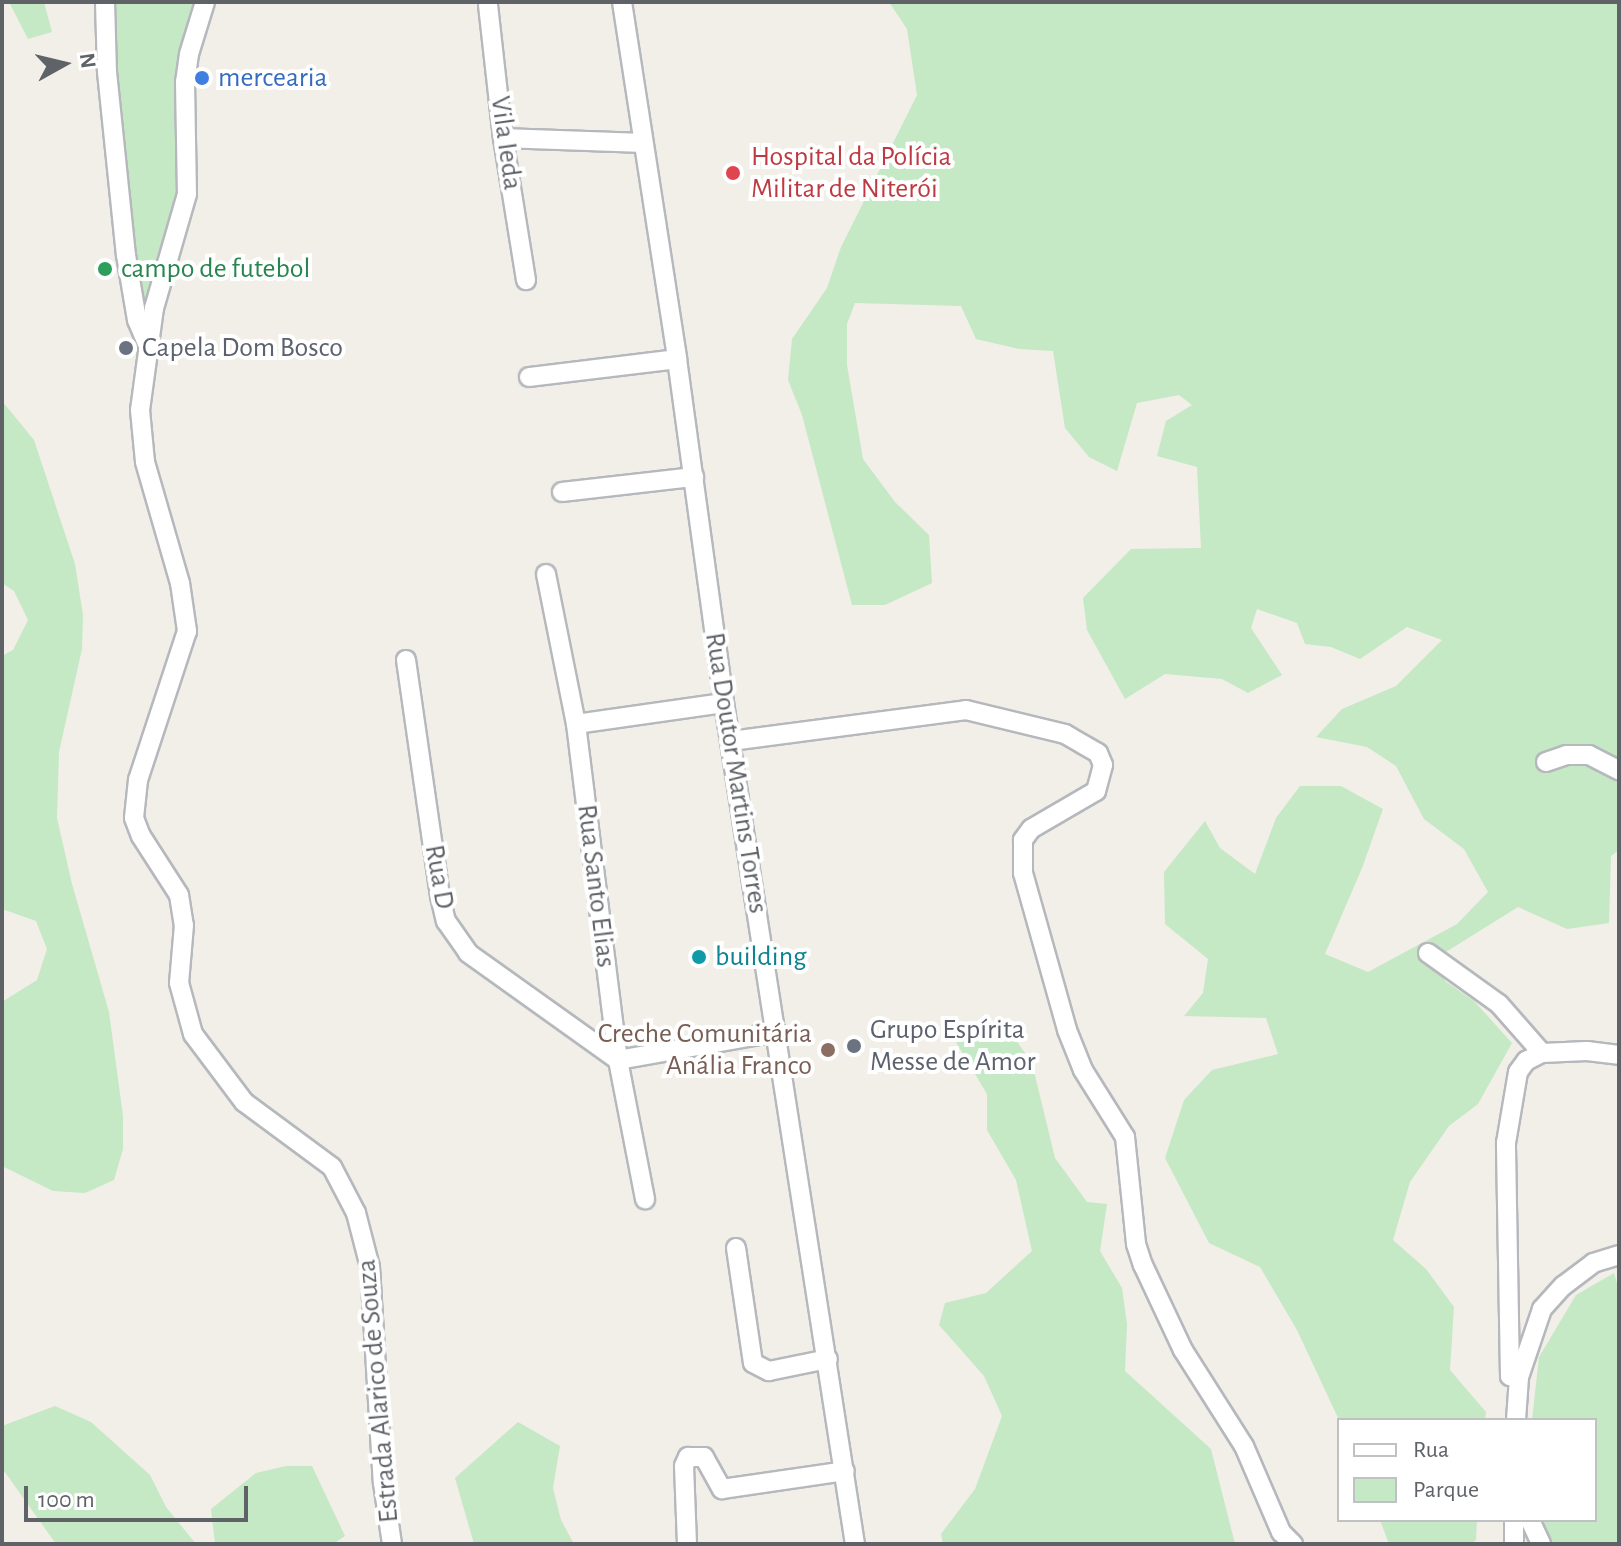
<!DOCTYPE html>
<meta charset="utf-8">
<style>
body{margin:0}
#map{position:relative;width:1621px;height:1546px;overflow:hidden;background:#f1efe8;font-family:"Alegreya Sans",sans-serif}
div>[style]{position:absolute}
.green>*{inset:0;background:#c5e8c5}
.roads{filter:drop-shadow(2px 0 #b5b8bc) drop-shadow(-2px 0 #b5b8bc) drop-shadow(0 2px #b5b8bc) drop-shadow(0 -2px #b5b8bc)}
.street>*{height:18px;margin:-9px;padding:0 9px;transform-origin:9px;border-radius:9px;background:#fff}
.dots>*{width:22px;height:22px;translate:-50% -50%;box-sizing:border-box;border:4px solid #fff;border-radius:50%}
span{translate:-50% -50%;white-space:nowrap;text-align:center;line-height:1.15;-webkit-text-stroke:8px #fff;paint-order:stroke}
.shop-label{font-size:28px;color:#366cbe}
.left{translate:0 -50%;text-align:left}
.street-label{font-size:28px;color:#5f6368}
.health-label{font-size:28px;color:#be3a42}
.leisure-label{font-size:28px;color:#27864d}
.worship-label{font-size:28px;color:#5b616d}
.culture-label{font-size:28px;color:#0d838f}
.education-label{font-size:28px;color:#785e54}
.right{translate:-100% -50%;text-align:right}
.frame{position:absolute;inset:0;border:4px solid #5f6368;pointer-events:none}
.legend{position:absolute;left:1337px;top:1418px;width:260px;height:104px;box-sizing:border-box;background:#fff;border:2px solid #bfc1c3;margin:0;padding:10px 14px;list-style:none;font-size:24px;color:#5f6368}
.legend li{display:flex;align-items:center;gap:16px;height:40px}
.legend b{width:40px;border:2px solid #bfc1c3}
.north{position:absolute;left:24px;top:24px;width:80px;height:80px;-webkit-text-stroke:6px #fff;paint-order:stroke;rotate:82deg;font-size:22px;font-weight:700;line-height:32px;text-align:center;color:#5f6368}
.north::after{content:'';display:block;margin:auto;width:28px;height:36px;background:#5f6368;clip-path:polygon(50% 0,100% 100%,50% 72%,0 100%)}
.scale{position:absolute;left:24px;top:1486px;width:224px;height:36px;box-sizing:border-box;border:4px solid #5f6368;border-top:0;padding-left:10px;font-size:24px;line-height:28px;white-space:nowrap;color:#5f6368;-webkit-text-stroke:6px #fff;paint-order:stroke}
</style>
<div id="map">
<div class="green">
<i style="clip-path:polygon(9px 2px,44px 2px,52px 32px,28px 39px)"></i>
<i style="clip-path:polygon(105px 2px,205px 2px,189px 54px,188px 163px,154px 308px,137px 320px)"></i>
<i style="clip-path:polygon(889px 2px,1619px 2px,1619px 850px,1611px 856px,1609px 923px,1567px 929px,1518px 907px,1441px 955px,1445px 981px,1474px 1001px,1512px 1043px,1478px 1104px,1449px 1126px,1410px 1182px,1393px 1240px,1426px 1269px,1454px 1307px,1450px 1370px,1486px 1412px,1485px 1420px,1339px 1420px,1297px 1330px,1260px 1267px,1209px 1243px,1165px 1158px,1184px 1100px,1212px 1070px,1278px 1054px,1266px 1018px,1184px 1016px,1203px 993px,1208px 959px,1165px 924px,1164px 872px,1205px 821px,1220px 848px,1255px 874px,1276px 818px,1300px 786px,1341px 786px,1383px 809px,1362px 868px,1325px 954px,1368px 972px,1457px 924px,1488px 892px,1464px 849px,1424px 819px,1396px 766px,1367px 747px,1316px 737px,1342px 709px,1396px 686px,1442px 640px,1407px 627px,1360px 659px,1331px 647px,1305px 644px,1297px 623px,1257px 609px,1251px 628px,1282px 675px,1248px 693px,1222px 679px,1165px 674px,1125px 699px,1087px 630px,1083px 598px,1131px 549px,1201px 548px,1197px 467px,1157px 456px,1166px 421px,1192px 405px,1179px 395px,1137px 403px,1117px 471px,1089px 457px,1065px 428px,1053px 351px,1019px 349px,976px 339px,961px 306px,855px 303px,847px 324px,847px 365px,863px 459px,895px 502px,929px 535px,932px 583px,885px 605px,852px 605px,802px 415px,788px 380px,792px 339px,827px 288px,841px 247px,917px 95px,907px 29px)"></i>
<i style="clip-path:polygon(2px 401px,34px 440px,75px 564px,83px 615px,82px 649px,59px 752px,57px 818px,72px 884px,109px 1012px,123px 1116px,123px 1149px,114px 1180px,85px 1193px,53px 1191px,2px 1166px,2px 1002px,37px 980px,47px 949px,36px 921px,2px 909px,2px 656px,13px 650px,28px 620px,14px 591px,2px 583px)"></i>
<i style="clip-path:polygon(971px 1024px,1008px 1029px,1032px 1063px,1055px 1158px,1087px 1202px,1107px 1204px,1100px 1251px,1122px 1288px,1127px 1324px,1125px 1371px,1211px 1449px,1235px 1544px,943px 1544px,941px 1534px,975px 1489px,1002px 1416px,984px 1376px,939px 1325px,945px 1303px,986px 1293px,1032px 1251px,1016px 1180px,987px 1130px,987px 1094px,951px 1034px)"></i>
<i style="clip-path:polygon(1614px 1273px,1619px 1290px,1619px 1544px,1550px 1544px,1539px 1520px,1595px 1520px,1595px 1420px,1532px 1420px,1539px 1357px,1576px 1295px)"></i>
<i style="clip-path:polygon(55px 1406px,91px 1422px,150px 1475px,166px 1507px,196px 1544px,56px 1544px,2px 1468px,2px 1426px)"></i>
<i style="clip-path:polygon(518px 1422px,560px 1446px,553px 1488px,561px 1520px,574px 1544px,474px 1544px,455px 1478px)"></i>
<i style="clip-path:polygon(286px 1466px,312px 1466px,345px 1536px,333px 1544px,215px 1544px,211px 1509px,256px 1473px)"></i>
<i style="clip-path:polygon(1380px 1520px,1477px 1520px,1476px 1540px,1471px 1544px,1389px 1544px)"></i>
</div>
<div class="roads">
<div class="street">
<i style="left:105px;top:2px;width:70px;rotate:88.4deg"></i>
<i style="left:107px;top:72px;width:184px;rotate:84.1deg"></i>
<i style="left:126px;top:255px;width:66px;rotate:80.4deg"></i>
<i style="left:137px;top:320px;width:25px;rotate:67deg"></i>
<i style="left:205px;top:2px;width:54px;rotate:107.1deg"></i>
<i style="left:189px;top:54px;width:28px;rotate:98deg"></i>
<i style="left:185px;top:82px;width:112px;rotate:89deg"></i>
<i style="left:187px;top:194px;width:119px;rotate:106.1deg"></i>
<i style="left:154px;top:308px;width:103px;rotate:97.8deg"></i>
<i style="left:140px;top:410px;width:52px;rotate:84.5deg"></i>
<i style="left:145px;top:462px;width:126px;rotate:73.9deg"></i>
<i style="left:180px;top:583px;width:49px;rotate:81.7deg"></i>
<i style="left:187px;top:631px;width:157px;rotate:108.2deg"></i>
<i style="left:138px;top:780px;width:38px;rotate:96deg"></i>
<i style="left:134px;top:818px;width:19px;rotate:69deg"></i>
<i style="left:141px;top:836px;width:70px;rotate:57.2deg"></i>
<i style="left:179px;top:895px;width:30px;rotate:81deg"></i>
<i style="left:184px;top:925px;width:58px;rotate:94.9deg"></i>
<i style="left:179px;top:983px;width:53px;rotate:74.6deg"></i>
<i style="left:193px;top:1034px;width:85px;rotate:53.1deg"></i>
<i style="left:244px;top:1102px;width:109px;rotate:36.5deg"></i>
<i style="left:332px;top:1167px;width:52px;rotate:62.4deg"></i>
<i style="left:356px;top:1213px;width:56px;rotate:75.5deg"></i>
<i style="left:370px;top:1267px;width:216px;rotate:86.6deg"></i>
<i style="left:383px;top:1483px;width:62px;rotate:81.6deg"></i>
<i style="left:622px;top:2px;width:361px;rotate:81.2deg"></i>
<i style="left:677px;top:359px;width:347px;rotate:82.2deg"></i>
<i style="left:724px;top:703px;width:851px;rotate:81.15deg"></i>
<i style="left:488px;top:5px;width:134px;rotate:83.6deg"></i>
<i style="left:503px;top:138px;width:144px;rotate:80.8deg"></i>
<i style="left:503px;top:138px;width:140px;rotate:2deg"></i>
<i style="left:529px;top:377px;width:149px;rotate:-6.9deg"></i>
<i style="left:562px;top:492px;width:133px;rotate:-6.5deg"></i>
<i style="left:546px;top:574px;width:153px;rotate:78.7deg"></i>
<i style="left:576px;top:724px;width:339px;rotate:82.9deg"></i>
<i style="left:618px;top:1060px;width:142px;rotate:79deg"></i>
<i style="left:406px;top:660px;width:238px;rotate:81.8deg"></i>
<i style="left:440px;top:896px;width:26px;rotate:77deg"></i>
<i style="left:446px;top:921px;width:39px;rotate:55deg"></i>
<i style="left:468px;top:953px;width:184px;rotate:35.5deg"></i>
<i style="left:618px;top:1060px;width:161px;rotate:-10deg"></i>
<i style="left:576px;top:724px;width:149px;rotate:-8.1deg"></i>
<i style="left:731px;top:741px;width:237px;rotate:-7.5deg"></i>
<i style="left:966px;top:710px;width:102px;rotate:13.6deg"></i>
<i style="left:1065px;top:734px;width:38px;rotate:30deg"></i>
<i style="left:1098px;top:753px;width:13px;rotate:67deg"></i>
<i style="left:1103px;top:765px;width:27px;rotate:105deg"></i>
<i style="left:1096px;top:791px;width:75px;rotate:149.7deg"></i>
<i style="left:1031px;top:829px;width:14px;rotate:126deg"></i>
<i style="left:1023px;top:840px;width:33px;rotate:90deg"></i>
<i style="left:1023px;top:873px;width:163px;rotate:74.3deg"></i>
<i style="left:1067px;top:1030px;width:43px;rotate:68.2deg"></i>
<i style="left:1083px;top:1070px;width:79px;rotate:57.9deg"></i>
<i style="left:1125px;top:1137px;width:108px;rotate:84.1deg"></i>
<i style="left:1136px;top:1244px;width:22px;rotate:72deg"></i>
<i style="left:1143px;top:1265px;width:94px;rotate:64.8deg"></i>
<i style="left:1183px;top:1350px;width:114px;rotate:57.6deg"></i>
<i style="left:1244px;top:1446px;width:94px;rotate:66.7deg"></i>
<i style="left:1281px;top:1532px;width:17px;rotate:45deg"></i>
<i style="left:1546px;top:762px;width:21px;rotate:-19deg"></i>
<i style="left:1566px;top:755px;width:23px"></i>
<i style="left:1589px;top:755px;width:34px;rotate:27deg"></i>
<i style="left:1428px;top:953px;width:87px;rotate:35.7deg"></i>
<i style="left:1499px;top:1004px;width:65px;rotate:48.7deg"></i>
<i style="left:736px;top:1248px;width:116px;rotate:81.6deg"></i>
<i style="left:753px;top:1363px;width:18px;rotate:27deg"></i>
<i style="left:769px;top:1371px;width:60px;rotate:-11.5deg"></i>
<i style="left:1519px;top:1377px;width:9px;rotate:-174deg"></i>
<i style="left:1510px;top:1376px;width:233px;rotate:-91deg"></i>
<i style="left:1506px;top:1143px;width:72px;rotate:-80.4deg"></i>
<i style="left:1518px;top:1072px;width:14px;rotate:-54deg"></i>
<i style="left:1526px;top:1061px;width:18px;rotate:-27deg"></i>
<i style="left:1542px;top:1053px;width:45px;rotate:-2.5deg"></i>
<i style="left:1587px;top:1051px;width:32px;rotate:7deg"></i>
<i style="left:1516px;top:1420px;width:43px;rotate:-86deg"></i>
<i style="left:1519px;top:1377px;width:72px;rotate:-71.3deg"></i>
<i style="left:1542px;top:1309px;width:31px;rotate:-48deg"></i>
<i style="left:1563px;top:1286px;width:38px;rotate:-37deg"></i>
<i style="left:1593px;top:1263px;width:27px;rotate:-17deg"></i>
<i style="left:1514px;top:1520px;width:24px;rotate:90deg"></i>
<i style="left:1530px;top:1520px;width:26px;rotate:65deg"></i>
<i style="left:687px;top:1544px;width:78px;rotate:-92.2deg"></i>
<i style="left:684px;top:1466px;width:10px;rotate:-66deg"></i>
<i style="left:688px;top:1457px;width:16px"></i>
<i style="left:704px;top:1457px;width:37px;rotate:61deg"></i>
<i style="left:722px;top:1489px;width:124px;rotate:-8.3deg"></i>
</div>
</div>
<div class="dots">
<i style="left:202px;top:78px;background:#3f7fe0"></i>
<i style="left:733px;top:173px;background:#e0444e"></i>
<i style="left:105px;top:269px;background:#2e9e5b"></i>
<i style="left:126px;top:348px;background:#6b7280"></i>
<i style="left:699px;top:957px;background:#0f9aa8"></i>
<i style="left:854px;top:1046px;background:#6b7280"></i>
<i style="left:828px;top:1050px;background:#8d6e63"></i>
</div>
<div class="shop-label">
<span class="left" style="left:218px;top:78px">mercearia</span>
</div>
<div class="street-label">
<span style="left:506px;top:143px;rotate:82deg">Vila Ieda</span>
<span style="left:736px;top:773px;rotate:81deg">Rua Doutor Martins Torres</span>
<span style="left:439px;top:877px;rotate:80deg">Rua D</span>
<span style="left:596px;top:886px;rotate:83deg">Rua Santo Elias</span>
<span style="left:378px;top:1391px;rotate:-95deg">Estrada Alarico de Souza</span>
</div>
<div class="health-label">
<span class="left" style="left:751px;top:173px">Hospital da Polícia<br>Militar de Niterói</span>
</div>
<div class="leisure-label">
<span class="left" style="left:121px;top:269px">campo de futebol</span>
</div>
<div class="worship-label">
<span class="left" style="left:142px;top:348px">Capela Dom Bosco</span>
<span class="left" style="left:870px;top:1046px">Grupo Espírita<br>Messe de Amor</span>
</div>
<div class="culture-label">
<span class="left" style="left:715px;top:957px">building</span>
</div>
<div class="education-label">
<span class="right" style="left:812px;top:1050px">Creche Comunitária<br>Anália Franco</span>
</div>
<div class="frame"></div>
<ul class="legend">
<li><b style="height:10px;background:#fff"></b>Rua</li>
<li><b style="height:22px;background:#c5e8c5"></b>Parque</li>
</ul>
<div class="north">N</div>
<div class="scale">100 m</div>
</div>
